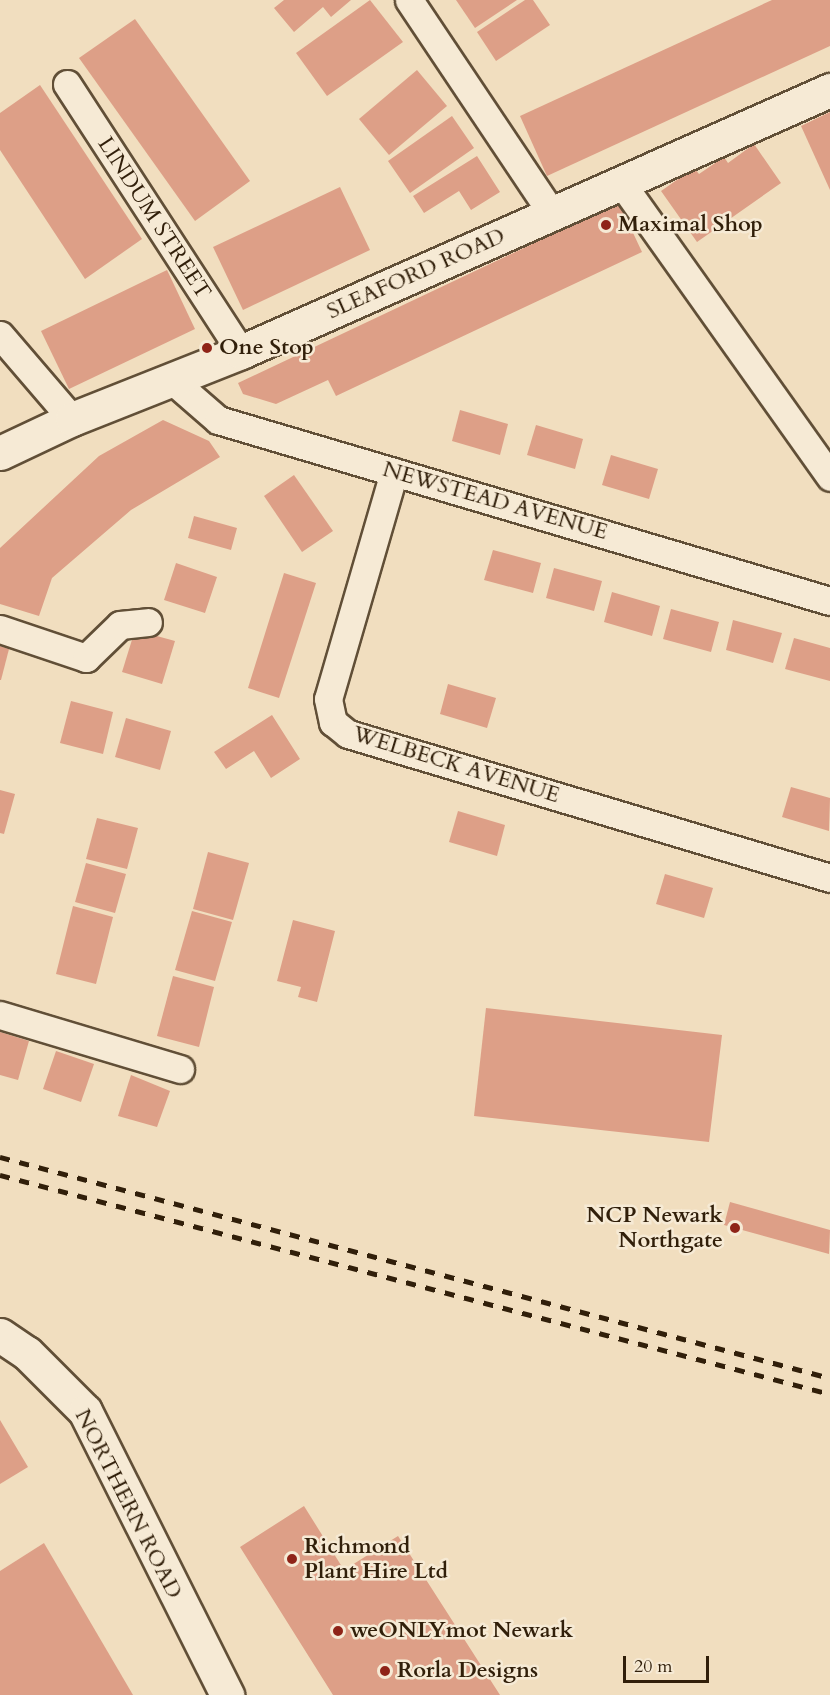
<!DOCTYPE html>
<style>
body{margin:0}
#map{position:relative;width:830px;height:1695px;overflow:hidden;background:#f1debf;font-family:Cardo,serif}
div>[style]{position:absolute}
.building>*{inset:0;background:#dd9f87}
.roads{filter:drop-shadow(2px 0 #614f37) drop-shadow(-2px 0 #614f37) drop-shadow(0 2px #614f37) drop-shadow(0 -2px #614f37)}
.street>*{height:27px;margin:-13.5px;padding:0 13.5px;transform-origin:13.5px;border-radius:13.5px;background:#f6ead5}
.secondary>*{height:33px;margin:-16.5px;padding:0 16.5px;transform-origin:16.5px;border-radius:16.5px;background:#f6ead5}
.rail>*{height:4.5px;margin-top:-2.25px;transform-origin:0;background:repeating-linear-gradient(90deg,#311f0a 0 10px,transparent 0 20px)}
.dots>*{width:16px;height:16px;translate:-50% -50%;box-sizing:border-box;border:3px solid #f6ead5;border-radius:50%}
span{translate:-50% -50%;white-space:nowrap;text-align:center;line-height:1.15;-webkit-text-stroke:5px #f6ead5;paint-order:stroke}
.street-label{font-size:22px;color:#311f0a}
.poi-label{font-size:22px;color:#311f0a;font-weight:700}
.left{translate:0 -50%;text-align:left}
.right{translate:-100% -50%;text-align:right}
.scale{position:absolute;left:623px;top:1656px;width:86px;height:27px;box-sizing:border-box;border:3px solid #311f0a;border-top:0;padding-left:8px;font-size:18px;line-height:21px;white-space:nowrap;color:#311f0a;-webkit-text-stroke:4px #f6ead5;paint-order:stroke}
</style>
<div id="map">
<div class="building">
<i style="clip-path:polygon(284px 0,351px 0,331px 17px,323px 7px,294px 32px,274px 8px)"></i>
<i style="clip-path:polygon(370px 0,403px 42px,327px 96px,296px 53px)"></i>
<i style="clip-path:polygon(456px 0,517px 0,475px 28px)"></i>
<i style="clip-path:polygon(525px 0,533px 0,550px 25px,496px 61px,477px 32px)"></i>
<i style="clip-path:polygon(772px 0,830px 0,830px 46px,547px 176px,520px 116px)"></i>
<i style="clip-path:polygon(135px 19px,250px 181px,195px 221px,79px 58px)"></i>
<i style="clip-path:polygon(417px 70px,447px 106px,389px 155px,359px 119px)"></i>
<i style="clip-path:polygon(40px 85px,142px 239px,85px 279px,0 150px,0 113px)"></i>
<i style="clip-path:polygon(830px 112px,830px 190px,801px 126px)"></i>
<i style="clip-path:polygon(452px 116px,474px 148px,410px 193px,388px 161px)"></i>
<i style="clip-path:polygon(754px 144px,781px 183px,697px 242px,661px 191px,694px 168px,699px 174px,724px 157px,728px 163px)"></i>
<i style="clip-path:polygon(477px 156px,500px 192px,471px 210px,459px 191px,424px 213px,413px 196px)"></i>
<i style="clip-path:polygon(340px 187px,370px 250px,243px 310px,213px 247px)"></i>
<i style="clip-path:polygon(619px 203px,642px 252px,336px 396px,328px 380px,276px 404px,243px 394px,238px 383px)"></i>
<i style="clip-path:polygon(167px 270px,195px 329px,69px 389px,41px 331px)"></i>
<i style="clip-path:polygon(460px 410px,508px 424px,500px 455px,452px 441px)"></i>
<i style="clip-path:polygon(163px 420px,209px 441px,220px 457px,131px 510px,52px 578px,39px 616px,0 604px,0 548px,99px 456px)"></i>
<i style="clip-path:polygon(536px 425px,583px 439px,575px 469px,527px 455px)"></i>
<i style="clip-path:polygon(611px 455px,658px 469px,649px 499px,602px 485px)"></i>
<i style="clip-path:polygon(294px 475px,333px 531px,302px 552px,264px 496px)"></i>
<i style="clip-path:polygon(194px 516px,237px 528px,231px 550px,188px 538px)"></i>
<i style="clip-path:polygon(493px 550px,541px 563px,533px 593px,484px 580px)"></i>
<i style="clip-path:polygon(176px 563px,217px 577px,205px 613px,164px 600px)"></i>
<i style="clip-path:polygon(554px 568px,602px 581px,594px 611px,546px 598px)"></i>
<i style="clip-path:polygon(284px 573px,316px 583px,279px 698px,248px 688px)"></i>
<i style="clip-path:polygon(612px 592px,660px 606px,652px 636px,604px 622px)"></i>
<i style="clip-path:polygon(671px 609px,719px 622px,711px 652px,663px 639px)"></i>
<i style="clip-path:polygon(733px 620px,782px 633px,773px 663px,726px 650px)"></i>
<i style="clip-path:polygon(135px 630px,175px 641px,162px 684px,122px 672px)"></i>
<i style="clip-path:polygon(794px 638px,830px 648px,830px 681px,785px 669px)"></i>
<i style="clip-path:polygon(0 646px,9px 649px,1px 680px,0 680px)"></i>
<i style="clip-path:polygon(448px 684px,496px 698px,487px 728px,440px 714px)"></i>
<i style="clip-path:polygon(71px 701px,113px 712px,103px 754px,60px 743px)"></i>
<i style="clip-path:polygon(272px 715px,300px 759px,271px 778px,254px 751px,226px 769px,214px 752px)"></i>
<i style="clip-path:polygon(126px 718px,171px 731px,160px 770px,115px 757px)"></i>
<i style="clip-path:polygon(791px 787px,830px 798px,829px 831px,782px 817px)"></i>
<i style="clip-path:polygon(0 790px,15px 794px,4px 834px,0 833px)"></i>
<i style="clip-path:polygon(458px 811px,505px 825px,497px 856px,449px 842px)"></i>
<i style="clip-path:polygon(97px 818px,138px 828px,127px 869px,86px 859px)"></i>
<i style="clip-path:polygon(208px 852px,249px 863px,233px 920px,193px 909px)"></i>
<i style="clip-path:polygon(86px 863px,126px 874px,115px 913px,75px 902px)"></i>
<i style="clip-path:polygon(665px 874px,713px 888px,704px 918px,656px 904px)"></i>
<i style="clip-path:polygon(73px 906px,113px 917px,96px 984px,56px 974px)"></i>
<i style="clip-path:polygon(192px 911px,232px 922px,215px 981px,175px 970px)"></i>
<i style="clip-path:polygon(293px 920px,335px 931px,317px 1002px,298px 997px,301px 987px,277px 981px)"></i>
<i style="clip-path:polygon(173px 976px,214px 987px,199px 1047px,157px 1036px)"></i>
<i style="clip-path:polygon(486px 1008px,722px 1035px,709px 1142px,474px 1116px)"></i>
<i style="clip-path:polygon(0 1032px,29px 1041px,18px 1080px,0 1075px)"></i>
<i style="clip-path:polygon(56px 1051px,94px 1064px,81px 1102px,43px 1089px)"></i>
<i style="clip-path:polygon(131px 1075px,170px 1091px,157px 1127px,118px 1116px)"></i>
<i style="clip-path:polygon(730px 1202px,830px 1230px,829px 1254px,724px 1225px)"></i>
<i style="clip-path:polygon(0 1420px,28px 1467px,0 1484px)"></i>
<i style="clip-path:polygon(304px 1506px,344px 1570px,398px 1536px,500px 1695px,333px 1695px,240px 1547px)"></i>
<i style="clip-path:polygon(44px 1543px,133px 1695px,0 1695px,0 1571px)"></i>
</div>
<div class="roads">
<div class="street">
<i style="left:409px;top:0;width:257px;rotate:56.2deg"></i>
<i style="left:67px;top:84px;width:320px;rotate:57deg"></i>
<i style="left:620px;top:181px;width:363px;rotate:54.6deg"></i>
<i style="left:0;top:335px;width:111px;rotate:49.4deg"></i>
<i style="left:172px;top:380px;width:61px;rotate:41deg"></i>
<i style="left:218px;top:420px;width:638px;rotate:16.48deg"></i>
<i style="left:394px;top:472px;width:236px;rotate:106.2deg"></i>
<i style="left:328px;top:699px;width:24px;rotate:78deg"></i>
<i style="left:333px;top:722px;width:19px;rotate:39deg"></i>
<i style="left:348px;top:734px;width:503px;rotate:16.63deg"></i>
<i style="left:0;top:629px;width:91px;rotate:18.6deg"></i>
<i style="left:86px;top:658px;width:47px;rotate:-44.1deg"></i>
<i style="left:120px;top:625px;width:28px;rotate:-6deg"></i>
<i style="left:0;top:1015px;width:188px;rotate:16.7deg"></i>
</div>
<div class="secondary">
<i style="left:0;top:453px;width:80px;rotate:-25.3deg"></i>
<i style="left:72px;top:419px;width:182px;rotate:-21.6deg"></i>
<i style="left:241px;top:352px;width:645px;rotate:-23.98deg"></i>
<i style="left:0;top:1335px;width:32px;rotate:34deg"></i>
<i style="left:27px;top:1353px;width:82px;rotate:45deg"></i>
<i style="left:85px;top:1411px;width:318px;rotate:63.4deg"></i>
</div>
</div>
<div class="rail">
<i style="left:0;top:1157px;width:859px;rotate:14.91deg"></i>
<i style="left:0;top:1175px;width:858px;rotate:14.78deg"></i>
</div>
<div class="dots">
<i style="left:606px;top:225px;background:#8f2418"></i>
<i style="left:207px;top:348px;background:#8f2418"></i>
<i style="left:735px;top:1228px;background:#8f2418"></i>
<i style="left:292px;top:1559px;background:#8f2418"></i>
<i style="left:338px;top:1631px;background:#8f2418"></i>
<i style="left:385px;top:1671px;background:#8f2418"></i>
</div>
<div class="street-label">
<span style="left:154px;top:218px;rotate:57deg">LINDUM STREET</span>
<span style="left:416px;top:274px;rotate:-24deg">SLEAFORD ROAD</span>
<span style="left:495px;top:501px;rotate:16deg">NEWSTEAD AVENUE</span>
<span style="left:456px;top:765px;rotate:17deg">WELBECK AVENUE</span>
<span style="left:128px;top:1504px;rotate:63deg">NORTHERN ROAD</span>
</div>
<div class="poi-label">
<span class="left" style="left:618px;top:225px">Maximal Shop</span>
<span class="left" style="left:219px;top:348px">One Stop</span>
<span class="right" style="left:723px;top:1228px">NCP Newark<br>Northgate</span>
<span class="left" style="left:304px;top:1559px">Richmond<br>Plant Hire Ltd</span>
<span class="left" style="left:350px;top:1631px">weONLYmot Newark</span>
<span class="left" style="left:397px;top:1671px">Rorla Designs</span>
</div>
<div class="scale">20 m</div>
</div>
